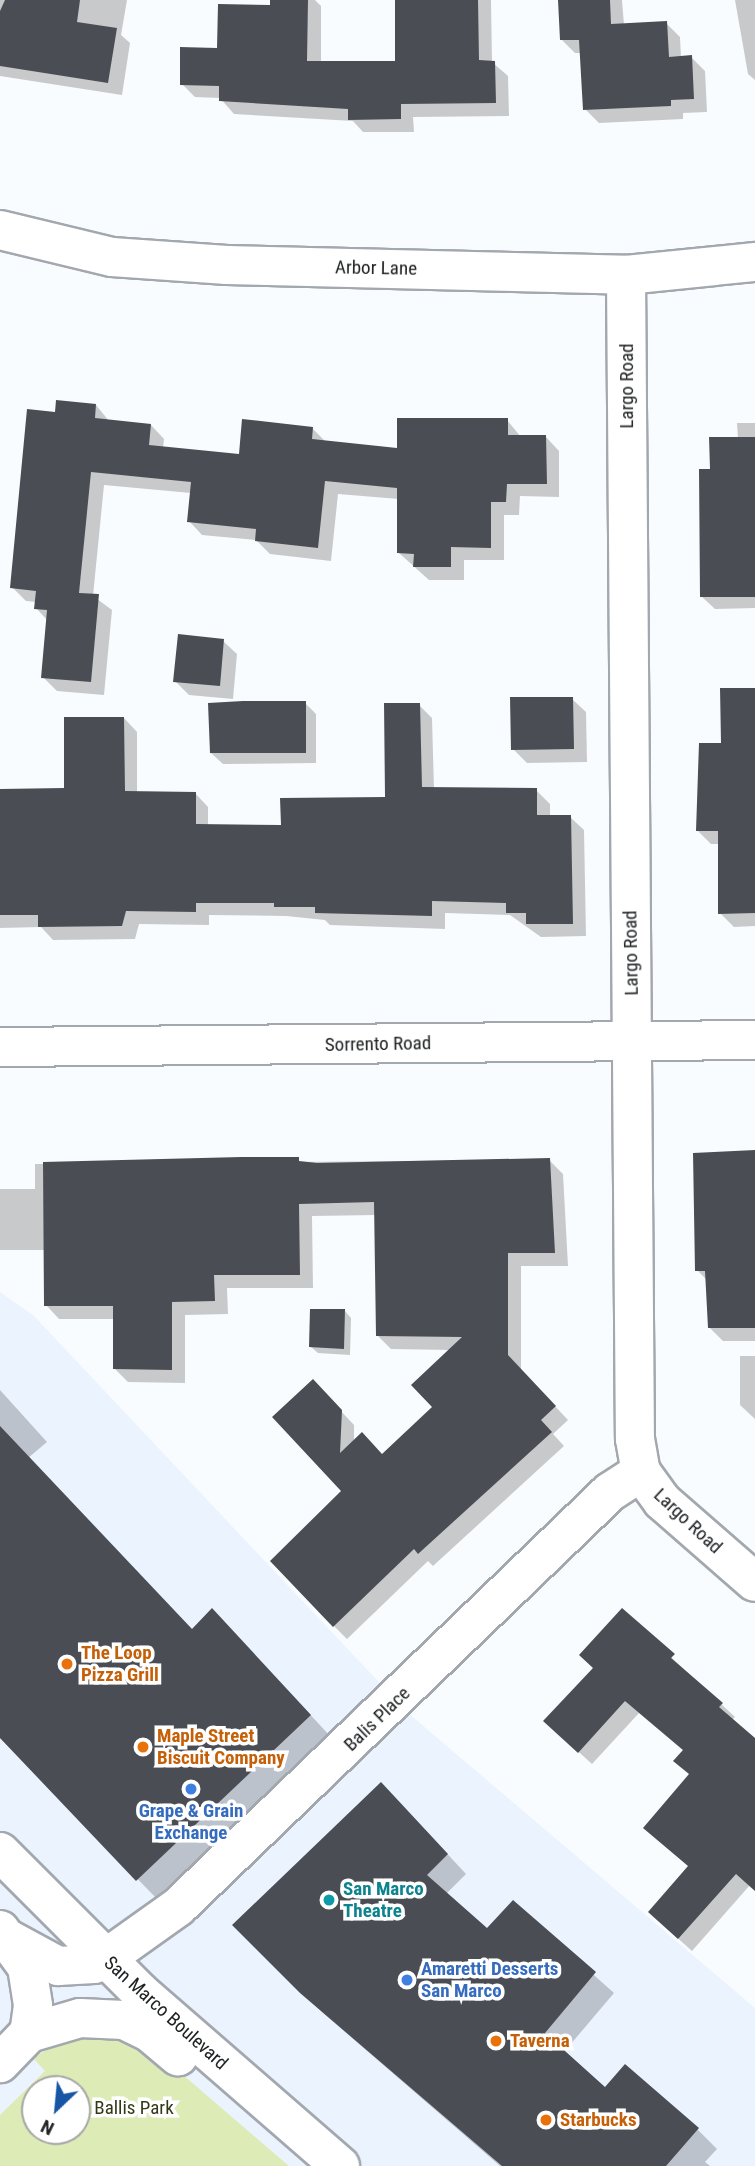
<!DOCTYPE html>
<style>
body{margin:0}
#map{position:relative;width:755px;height:2166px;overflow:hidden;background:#f9fcfe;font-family:"Roboto Condensed",sans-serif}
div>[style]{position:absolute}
.built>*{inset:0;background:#ebf3fe}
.green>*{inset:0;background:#ddebb7}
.shadow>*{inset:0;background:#0003}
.building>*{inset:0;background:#4a4e54}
.roads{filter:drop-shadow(2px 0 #a3a8af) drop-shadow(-2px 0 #a3a8af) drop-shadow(0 2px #a3a8af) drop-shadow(0 -2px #a3a8af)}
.minor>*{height:38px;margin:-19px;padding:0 19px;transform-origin:19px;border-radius:19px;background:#fff}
.secondary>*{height:38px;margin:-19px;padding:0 19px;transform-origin:19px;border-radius:19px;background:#fff}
.dots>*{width:19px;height:19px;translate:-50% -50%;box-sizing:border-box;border:4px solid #fff;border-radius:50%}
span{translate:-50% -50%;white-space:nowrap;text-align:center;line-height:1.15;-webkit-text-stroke:7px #fff;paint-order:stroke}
.street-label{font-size:19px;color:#202224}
.food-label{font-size:19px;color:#c56008;font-weight:700}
.left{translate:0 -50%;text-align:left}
.shop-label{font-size:19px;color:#366cbe;font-weight:700}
.culture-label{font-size:19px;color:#0d838f;font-weight:700}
.park-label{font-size:19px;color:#313917}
.north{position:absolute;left:21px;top:2075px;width:70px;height:70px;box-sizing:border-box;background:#fff;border:2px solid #a6a7a7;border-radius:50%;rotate:206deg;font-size:19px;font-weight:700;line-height:28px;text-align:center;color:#202224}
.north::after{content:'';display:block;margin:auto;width:24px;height:32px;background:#1855a5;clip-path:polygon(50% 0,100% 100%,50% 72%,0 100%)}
</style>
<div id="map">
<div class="built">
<i style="clip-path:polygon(evenodd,0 1292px,34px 1316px,408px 1713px,755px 2008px,755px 2166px,0 2166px,0 1292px,35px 2089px,77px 2089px,77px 2131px,35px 2131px,35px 2089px)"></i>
</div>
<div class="green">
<i style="clip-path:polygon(evenodd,106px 2030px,161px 2056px,289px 2166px,0 2166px,0 2115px,45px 2071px,33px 2058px,72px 2035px,106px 2030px,35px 2089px,77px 2089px,77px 2131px,35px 2131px,35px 2089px)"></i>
</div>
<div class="shadow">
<i style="clip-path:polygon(0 0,127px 0,121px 35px,130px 43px,122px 95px,0 76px)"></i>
<i style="clip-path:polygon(272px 0,315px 0,321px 6px,321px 63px,397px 62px,396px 0,491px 0,492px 62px,508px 76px,509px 116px,413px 117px,414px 132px,363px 132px,353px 121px,234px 114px,220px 98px,195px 97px,182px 84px,272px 6px)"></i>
<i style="clip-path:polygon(559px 0,622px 0,624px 25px,666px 23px,680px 37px,681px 58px,691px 57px,705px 71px,707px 112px,683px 113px,683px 119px,599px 123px,585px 109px,582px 53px,575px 53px,562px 40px)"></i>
<i style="clip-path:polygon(735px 0,755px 0,755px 80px,748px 74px)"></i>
<i style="clip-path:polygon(96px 405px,109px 421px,151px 425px,164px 439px,163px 448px,240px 456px,312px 428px,326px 442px,399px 450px,507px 420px,521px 437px,546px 437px,559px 451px,559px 497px,520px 496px,519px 515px,504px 515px,504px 560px,464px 560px,464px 580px,429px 580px,399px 553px,399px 499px,338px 494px,331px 561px,270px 554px,256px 540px,202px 535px,189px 521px,191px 493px,104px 485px,93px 596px,112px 610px,104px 695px,57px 691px,43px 677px,48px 621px,36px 608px,37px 602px,26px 601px,12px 587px,56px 414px)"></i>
<i style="clip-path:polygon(737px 423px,755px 423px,755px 608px,715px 609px,701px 596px,712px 471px,738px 439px)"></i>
<i style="clip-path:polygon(223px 641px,237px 654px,233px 699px,189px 695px,175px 681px)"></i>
<i style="clip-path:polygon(755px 690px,755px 926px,734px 927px,720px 913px,720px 844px,711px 844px,697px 830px,723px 745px)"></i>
<i style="clip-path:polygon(572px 699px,586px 712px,587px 762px,527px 763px,513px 749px)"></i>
<i style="clip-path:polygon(305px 703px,316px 714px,316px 763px,223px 764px,211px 753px)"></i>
<i style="clip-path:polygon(419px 705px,432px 718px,434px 789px,536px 790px,550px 804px,550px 817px,570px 817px,584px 830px,586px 936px,541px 937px,510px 915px,445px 913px,445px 929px,330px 925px,325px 920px,286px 916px,209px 915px,209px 925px,139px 924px,135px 939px,53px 940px,41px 927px,0 928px,0 790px,66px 789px,124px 718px,137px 732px,137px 793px,195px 793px,208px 807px,208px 826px,283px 827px,387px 799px)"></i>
<i style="clip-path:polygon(755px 1154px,755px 1341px,723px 1341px,709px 1327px,707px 1280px,697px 1270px)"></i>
<i style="clip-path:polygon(549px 1160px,563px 1174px,568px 1266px,521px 1266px,521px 1370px,568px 1420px,553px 1434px,564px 1446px,433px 1566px,428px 1561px,347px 1639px,334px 1626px,343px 1491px,326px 1395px,354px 1425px,354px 1442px,383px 1456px,435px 1407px,451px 1350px,391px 1349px,377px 1335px,376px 1215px,312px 1216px,313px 1288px,227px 1288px,228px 1314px,185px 1315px,185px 1383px,128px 1382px,115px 1369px,115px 1319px,59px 1319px,46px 1305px,45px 1250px,0 1250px,0 1189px,35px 1189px,35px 1164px)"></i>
<i style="clip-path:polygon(345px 1311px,351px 1318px,350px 1355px,318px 1353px,311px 1347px)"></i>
<i style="clip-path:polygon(740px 1356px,755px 1356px,755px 1419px,740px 1405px)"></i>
<i style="clip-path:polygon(0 1390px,47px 1442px,28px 1458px,192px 1631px,234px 1633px,332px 1738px,160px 1902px,0 1738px)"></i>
<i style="clip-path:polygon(622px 1611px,735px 1717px,731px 1721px,755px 1744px,755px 1890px,750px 1885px,692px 1951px,663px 1925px,690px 1867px,690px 1775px,684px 1751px,639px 1713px,592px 1764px,559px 1734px)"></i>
<i style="clip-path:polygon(400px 1803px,466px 1874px,446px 1894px,487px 1930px,513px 1903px,614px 1993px,564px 2052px,605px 2089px,697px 2129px,717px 2149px,705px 2162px,710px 2166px,500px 2166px,322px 2012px,234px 1925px)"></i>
</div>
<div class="building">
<i style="clip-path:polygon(5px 0,80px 0,77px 22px,117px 28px,108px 83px,0 66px,0 11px)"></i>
<i style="clip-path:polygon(270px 0,308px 0,307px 61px,395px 61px,395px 0,478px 0,479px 60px,495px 61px,496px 103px,401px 104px,401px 119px,348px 120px,348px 109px,219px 101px,219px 86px,180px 85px,180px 47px,217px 48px,218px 4px,270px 5px)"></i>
<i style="clip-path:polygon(558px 0,610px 0,611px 24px,667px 21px,669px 57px,692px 55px,694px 99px,671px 100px,671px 106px,583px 110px,579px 40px,560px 40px)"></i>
<i style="clip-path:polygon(56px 400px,96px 404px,95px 418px,151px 424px,149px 445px,239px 454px,242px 419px,313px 427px,312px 439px,397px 448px,397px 418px,508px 418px,508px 435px,546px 435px,547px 484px,507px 484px,506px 502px,491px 502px,491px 548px,451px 547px,451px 567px,413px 567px,414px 554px,397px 553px,397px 488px,325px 481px,318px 548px,255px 541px,256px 529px,187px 522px,191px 482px,91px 472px,79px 593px,99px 594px,91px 682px,41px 678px,47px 610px,34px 609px,36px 591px,10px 588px,27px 409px,55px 412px)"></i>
<i style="clip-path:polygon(709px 437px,755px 437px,755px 597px,700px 597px,699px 469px,710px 469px)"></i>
<i style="clip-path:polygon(178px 634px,224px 639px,220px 686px,173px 682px)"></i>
<i style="clip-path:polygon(720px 688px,755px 688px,755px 913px,718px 914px,718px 831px,696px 831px,699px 743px,721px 743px)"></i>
<i style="clip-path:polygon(510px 697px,573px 697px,574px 749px,511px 750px)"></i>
<i style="clip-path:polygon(243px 701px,306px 701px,306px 753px,210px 753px,208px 703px)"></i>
<i style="clip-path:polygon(384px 703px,420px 703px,422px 787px,537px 788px,537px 815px,571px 815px,573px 924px,526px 924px,526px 913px,506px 913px,506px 903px,432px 901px,432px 916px,315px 913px,315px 907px,274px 907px,274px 903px,196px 903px,196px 912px,126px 911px,122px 926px,38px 927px,38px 915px,0 915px,0 789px,64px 788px,64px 717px,124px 717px,125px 791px,196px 792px,196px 824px,281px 825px,280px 798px,385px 797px)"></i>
<i style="clip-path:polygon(755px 1150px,755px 1328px,708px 1328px,705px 1271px,695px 1271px,693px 1153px)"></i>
<i style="clip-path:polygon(241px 1157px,299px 1157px,299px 1161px,317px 1163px,550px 1158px,555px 1253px,508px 1253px,508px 1355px,556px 1406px,541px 1420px,552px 1432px,418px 1554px,414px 1549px,333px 1627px,270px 1561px,341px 1491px,272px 1417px,313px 1379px,342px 1410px,340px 1453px,362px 1432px,382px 1454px,432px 1407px,411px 1385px,462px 1337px,376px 1336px,374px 1202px,299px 1204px,300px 1275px,214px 1275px,215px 1301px,172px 1302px,172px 1370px,113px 1369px,113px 1306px,44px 1306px,43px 1162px)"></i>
<i style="clip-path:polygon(310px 1309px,345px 1309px,344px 1349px,309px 1347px)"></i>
<i style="clip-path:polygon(0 1426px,192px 1629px,212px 1608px,311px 1715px,136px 1881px,0 1738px)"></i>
<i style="clip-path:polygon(622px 1608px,675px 1654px,671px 1658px,723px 1703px,719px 1707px,755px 1738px,755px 1891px,736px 1874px,678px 1939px,648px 1912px,688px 1866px,643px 1828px,689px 1774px,673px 1761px,683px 1750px,625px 1701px,578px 1753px,543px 1721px,593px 1668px,579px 1655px)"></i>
<i style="clip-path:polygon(381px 1782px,448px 1854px,427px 1875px,487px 1928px,513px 1900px,596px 1972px,545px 2033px,605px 2087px,625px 2064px,699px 2128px,666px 2166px,502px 2166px,300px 1993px,232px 1925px)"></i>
</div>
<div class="roads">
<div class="minor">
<i style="left:0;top:230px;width:115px;rotate:13.6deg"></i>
<i style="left:112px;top:257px;width:115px;rotate:4deg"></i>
<i style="left:227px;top:265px;width:399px;rotate:1.4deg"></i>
<i style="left:626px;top:275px;width:130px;rotate:-5.8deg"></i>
<i style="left:626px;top:275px;width:1164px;rotate:89.56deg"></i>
<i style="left:635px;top:1439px;width:34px;rotate:80deg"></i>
<i style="left:641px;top:1472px;width:36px;rotate:54deg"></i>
<i style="left:662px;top:1501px;width:123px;rotate:41.1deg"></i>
<i style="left:0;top:1047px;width:755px;rotate:-0.53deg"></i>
<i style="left:105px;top:1959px;width:90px;rotate:-35.5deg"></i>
<i style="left:178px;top:1907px;width:599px;rotate:-43.85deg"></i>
<i style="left:610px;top:1492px;width:37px;rotate:-33deg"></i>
</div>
<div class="secondary">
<i style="left:0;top:1852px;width:198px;rotate:45deg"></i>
<i style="left:140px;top:1992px;width:265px;rotate:41deg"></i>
<i style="left:0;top:1930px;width:46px;rotate:53.9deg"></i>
<i style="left:27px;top:1967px;width:39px;rotate:81deg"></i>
<i style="left:33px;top:2006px;width:27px;rotate:98deg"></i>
<i style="left:29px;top:2033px;width:42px;rotate:134deg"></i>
<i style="left:10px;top:1940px;width:55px;rotate:28.4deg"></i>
<i style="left:58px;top:1966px;width:36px;rotate:-3deg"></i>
<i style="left:94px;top:1964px;width:12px;rotate:-24deg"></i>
<i style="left:29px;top:2033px;width:53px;rotate:-16.4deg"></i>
<i style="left:80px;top:2018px;width:44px;rotate:2.6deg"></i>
<i style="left:124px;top:2020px;width:28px;rotate:26deg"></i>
<i style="left:149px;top:2032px;width:38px;rotate:40deg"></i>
</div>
</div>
<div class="dots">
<i style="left:67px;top:1664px;background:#e8710a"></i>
<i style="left:143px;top:1747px;background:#e8710a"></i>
<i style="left:191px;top:1789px;background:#3f7fe0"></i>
<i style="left:329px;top:1900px;background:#0f9aa8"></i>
<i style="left:407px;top:1980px;background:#3f7fe0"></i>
<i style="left:496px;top:2041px;background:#e8710a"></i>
<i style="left:546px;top:2120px;background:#e8710a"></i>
</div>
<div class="street-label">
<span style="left:376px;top:268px;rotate:1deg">Arbor Lane</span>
<span style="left:627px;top:386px;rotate:-90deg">Largo Road</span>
<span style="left:631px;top:953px;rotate:-91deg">Largo Road</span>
<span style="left:378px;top:1044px;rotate:-1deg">Sorrento Road</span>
<span style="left:688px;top:1521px;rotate:43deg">Largo Road</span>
<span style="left:377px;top:1719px;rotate:-44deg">Balis Place</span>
<span style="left:166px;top:2013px;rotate:42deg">San Marco Boulevard</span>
</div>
<div class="food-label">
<span class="left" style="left:81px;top:1664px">The Loop<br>Pizza Grill</span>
<span class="left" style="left:157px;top:1747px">Maple Street<br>Biscuit Company</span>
<span class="left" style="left:510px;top:2041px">Taverna</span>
<span class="left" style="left:560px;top:2120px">Starbucks</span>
</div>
<div class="shop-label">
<span style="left:191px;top:1822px">Grape &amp; Grain<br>Exchange</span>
<span class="left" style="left:421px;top:1980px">Amaretti Desserts<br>San Marco</span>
</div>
<div class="culture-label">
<span class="left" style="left:343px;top:1900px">San Marco<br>Theatre</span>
</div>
<div class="park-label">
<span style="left:134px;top:2108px">Ballis Park</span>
</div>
<div class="north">N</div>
</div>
